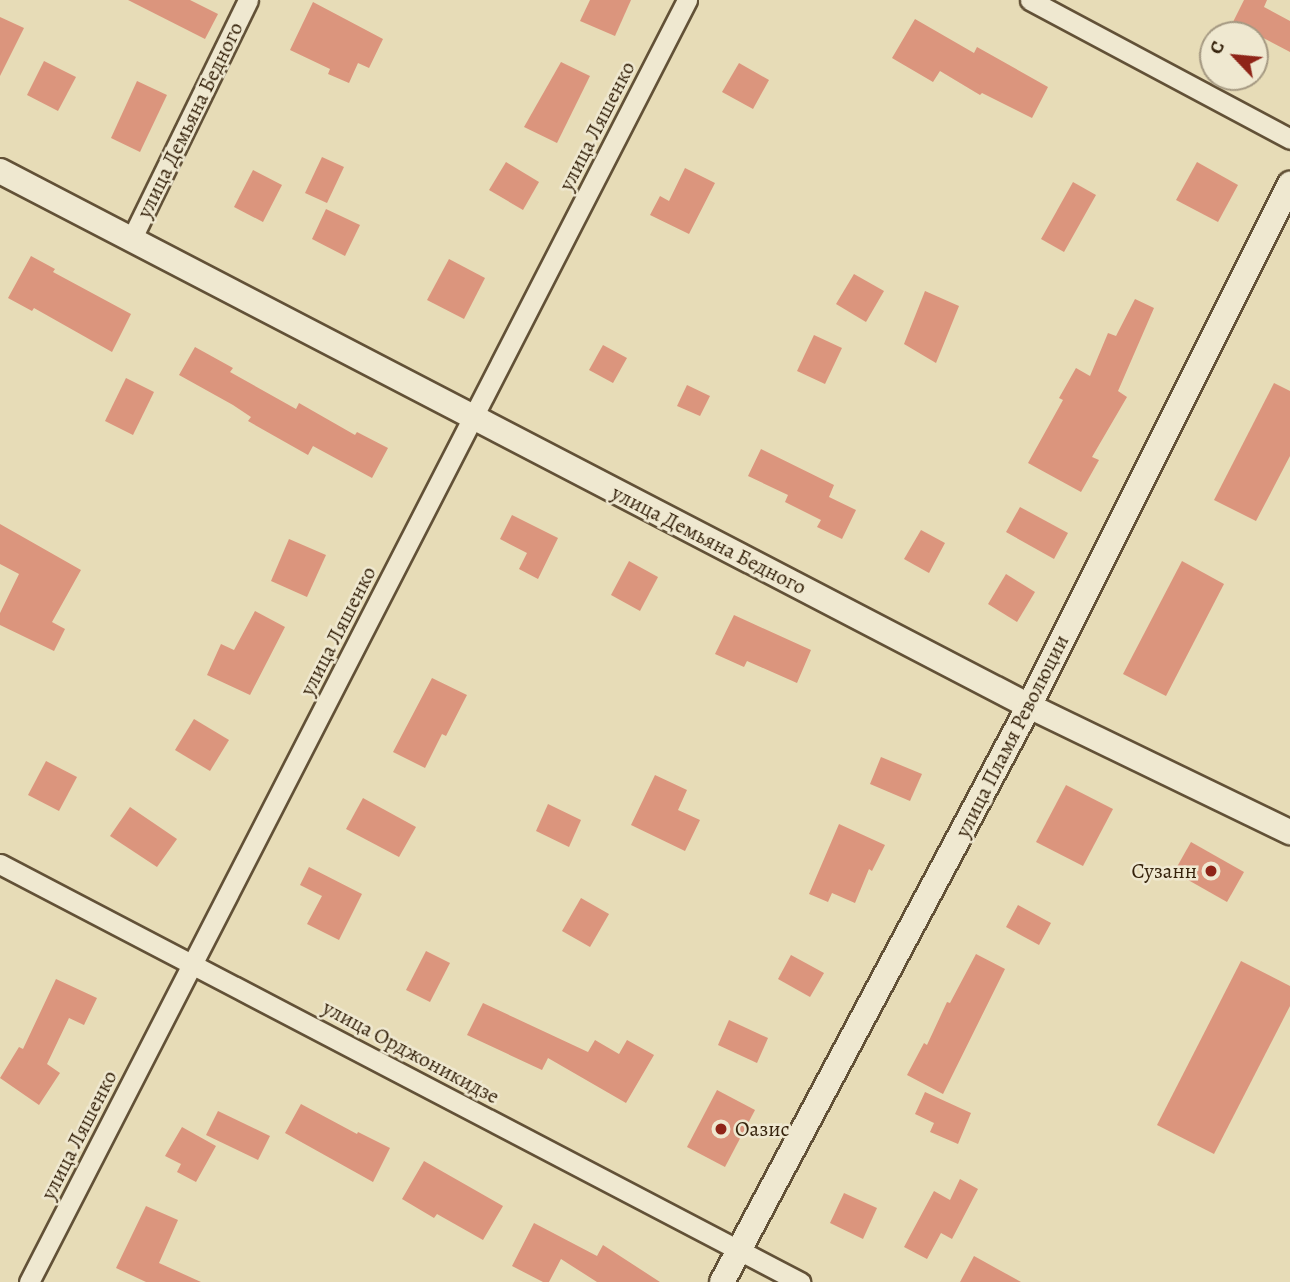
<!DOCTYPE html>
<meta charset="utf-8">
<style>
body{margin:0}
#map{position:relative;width:1290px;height:1282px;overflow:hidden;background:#e7dcb7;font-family:Alegreya,serif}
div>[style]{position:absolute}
.building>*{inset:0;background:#db957d}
.roads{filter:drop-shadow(2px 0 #625137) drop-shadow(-2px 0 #625137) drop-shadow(0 2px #625137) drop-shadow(0 -2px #625137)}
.minor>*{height:19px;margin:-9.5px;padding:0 9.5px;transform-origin:9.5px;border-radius:9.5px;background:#efe8d0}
.tertiary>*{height:24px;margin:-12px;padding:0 12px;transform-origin:12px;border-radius:12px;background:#efe8d0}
.dots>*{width:19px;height:19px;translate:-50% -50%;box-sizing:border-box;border:4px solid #efe8d0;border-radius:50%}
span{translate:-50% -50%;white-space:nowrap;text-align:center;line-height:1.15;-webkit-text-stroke:5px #efe8d0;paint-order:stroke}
.street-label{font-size:21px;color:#36230c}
.poi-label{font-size:21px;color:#36230c}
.right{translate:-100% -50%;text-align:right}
.left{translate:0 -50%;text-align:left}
.north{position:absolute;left:1199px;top:21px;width:70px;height:70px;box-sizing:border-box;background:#efe8d0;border:2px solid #a59982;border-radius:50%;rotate:296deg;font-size:19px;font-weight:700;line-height:28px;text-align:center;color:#36230c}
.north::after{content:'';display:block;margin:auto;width:24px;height:32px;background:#8f2418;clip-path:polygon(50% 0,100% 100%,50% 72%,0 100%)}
</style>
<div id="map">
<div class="building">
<i style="clip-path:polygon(128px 0,190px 0,218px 14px,205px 39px)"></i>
<i style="clip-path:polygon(590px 0,631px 0,615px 36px,580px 21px)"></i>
<i style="clip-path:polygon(1244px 0,1267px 0,1264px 7px,1290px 21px,1290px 52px,1233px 22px)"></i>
<i style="clip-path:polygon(313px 2px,383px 39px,369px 68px,358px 63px,349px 83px,328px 74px,330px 69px,290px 50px)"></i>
<i style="clip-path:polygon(0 17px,24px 28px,0 76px)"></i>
<i style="clip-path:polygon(915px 19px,974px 53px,977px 47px,1048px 87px,1032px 118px,982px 93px,980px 95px,940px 71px,933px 82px,892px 58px)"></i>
<i style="clip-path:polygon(44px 61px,76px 77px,58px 111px,27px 95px)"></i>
<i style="clip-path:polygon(561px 62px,590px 76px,557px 143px,524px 127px)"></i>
<i style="clip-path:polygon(739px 63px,769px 80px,753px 109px,722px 92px)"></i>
<i style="clip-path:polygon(137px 81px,167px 95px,140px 152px,111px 138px)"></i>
<i style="clip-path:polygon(322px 157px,344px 167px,327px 203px,305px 193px)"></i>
<i style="clip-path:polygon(506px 162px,539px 182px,523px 210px,489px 190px)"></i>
<i style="clip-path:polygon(1197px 162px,1238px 185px,1218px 222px,1176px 200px)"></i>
<i style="clip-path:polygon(685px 168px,715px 183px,689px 234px,650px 215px,660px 196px,669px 201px)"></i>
<i style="clip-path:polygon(253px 170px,282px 185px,263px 222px,234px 207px)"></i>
<i style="clip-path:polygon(1073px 182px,1096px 195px,1064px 252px,1041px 239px)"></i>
<i style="clip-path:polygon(326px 209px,360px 225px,345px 256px,312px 239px)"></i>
<i style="clip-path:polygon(31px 256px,55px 269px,53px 272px,131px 314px,112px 352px,34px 308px,32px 311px,8px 298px)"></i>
<i style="clip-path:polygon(449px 259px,485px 278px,464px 319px,427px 300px)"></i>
<i style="clip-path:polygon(854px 274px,884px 291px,866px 322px,836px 304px)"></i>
<i style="clip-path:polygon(925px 291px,959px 306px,936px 363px,904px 344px)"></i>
<i style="clip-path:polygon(1135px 299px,1154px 308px,1118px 391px,1127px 397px,1092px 457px,1099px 460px,1081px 492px,1028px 463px,1063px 400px,1059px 398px,1076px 368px,1090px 376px,1108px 333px,1116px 336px)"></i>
<i style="clip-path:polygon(814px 335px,842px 348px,825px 384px,797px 371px)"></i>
<i style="clip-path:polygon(603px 345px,627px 358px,613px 383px,589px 370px)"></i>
<i style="clip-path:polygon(195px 347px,233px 368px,230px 372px,296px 409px,299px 403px,355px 435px,357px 432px,388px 448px,372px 478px,313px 446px,308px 455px,248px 421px,251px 417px,233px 405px,179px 375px)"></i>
<i style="clip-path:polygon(126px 378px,154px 392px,133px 435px,105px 421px)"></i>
<i style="clip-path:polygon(1274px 383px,1290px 391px,1290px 456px,1256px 521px,1214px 500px)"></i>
<i style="clip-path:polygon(687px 385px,710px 396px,700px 416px,677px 406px)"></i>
<i style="clip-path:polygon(761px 449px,834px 485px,829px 497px,856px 510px,842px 539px,817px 527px,821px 520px,785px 502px,788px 495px,748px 476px)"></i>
<i style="clip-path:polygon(1020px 507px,1068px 533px,1054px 559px,1006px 532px)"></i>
<i style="clip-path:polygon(512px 515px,558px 538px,538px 579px,519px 569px,527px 553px,500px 539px)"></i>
<i style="clip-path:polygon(0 524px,81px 570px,52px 622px,65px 629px,54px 651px,0 625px,0 613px,19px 574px,0 564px)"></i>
<i style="clip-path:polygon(921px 530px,945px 543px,929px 573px,904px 559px)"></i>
<i style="clip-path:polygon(289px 539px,326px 555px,307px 597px,271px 581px)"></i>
<i style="clip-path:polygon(629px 561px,658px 577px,640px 611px,611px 595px)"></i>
<i style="clip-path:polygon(1182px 561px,1224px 584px,1166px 696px,1123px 674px)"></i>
<i style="clip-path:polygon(1006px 574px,1035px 592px,1017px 622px,988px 604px)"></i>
<i style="clip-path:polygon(255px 611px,285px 627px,250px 695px,207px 675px,221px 644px,234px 650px)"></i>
<i style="clip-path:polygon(734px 615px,811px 650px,797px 683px,747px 661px,744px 667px,715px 654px)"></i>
<i style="clip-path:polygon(432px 678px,467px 695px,446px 736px,442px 734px,425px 768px,393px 752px)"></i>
<i style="clip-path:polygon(194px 719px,229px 740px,210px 771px,175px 750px)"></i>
<i style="clip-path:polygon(881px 757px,922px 774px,910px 801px,870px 784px)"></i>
<i style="clip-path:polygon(46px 761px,77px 777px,59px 811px,28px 795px)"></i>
<i style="clip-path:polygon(655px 775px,687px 790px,678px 810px,700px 820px,685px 851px,631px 825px)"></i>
<i style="clip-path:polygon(1066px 785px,1113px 809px,1083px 866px,1036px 842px)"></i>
<i style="clip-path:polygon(363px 798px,416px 827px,399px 857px,346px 829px)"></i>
<i style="clip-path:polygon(548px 804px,581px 820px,569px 847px,536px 831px)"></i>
<i style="clip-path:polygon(130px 807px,177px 839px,157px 867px,110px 836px)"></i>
<i style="clip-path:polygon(839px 824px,885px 845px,872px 871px,869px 869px,855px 903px,832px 893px,828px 902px,809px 894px)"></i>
<i style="clip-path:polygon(1191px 842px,1244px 872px,1227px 902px,1174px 872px)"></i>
<i style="clip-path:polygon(309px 867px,362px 894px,339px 940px,307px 924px,322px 896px,300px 885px)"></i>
<i style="clip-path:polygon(581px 898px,609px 914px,590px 947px,562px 931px)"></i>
<i style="clip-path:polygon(1018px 905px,1051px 923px,1039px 945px,1006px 927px)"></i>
<i style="clip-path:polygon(426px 951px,450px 963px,430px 1002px,406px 990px)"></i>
<i style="clip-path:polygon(976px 954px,1005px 969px,943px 1094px,907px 1075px,924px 1043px,927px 1045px,947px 1002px,950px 1003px)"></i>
<i style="clip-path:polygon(791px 955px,824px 973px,810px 997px,778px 979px)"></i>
<i style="clip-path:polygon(1241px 961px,1290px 986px,1290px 1006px,1214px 1154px,1157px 1125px)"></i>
<i style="clip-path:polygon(56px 979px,97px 998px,84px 1025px,69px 1018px,47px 1064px,60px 1073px,39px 1105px,0 1078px,19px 1047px,23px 1049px)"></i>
<i style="clip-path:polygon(483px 1003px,588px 1052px,595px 1040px,619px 1054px,627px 1040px,654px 1055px,626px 1103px,548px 1058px,542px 1070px,467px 1035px)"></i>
<i style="clip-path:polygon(729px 1020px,768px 1038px,757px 1063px,718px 1045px)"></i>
<i style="clip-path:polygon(717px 1090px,755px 1110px,725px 1167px,687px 1147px)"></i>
<i style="clip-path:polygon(925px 1092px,971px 1113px,958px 1144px,930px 1132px,934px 1123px,915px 1114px)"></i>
<i style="clip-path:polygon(301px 1104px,357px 1134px,358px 1132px,390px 1148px,373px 1182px,285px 1133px)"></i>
<i style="clip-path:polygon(218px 1111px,270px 1136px,258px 1160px,206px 1135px)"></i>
<i style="clip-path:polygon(182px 1127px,216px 1146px,196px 1182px,177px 1172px,181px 1164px,165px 1156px)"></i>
<i style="clip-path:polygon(424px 1161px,503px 1206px,483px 1240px,437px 1214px,434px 1218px,402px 1199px)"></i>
<i style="clip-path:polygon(960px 1179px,978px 1189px,952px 1239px,941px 1233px,927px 1259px,904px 1247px,934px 1191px,950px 1200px)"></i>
<i style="clip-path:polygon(844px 1193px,877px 1208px,863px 1239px,830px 1223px)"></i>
<i style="clip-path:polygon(146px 1206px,178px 1220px,159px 1263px,201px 1282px,146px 1282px,116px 1268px)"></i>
<i style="clip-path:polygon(534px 1223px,597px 1256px,603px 1245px,660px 1282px,597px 1282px,561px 1259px,549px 1282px,543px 1282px,512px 1266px)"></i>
<i style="clip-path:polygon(974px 1256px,1021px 1282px,960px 1282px)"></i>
</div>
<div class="roads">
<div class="minor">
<i style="left:1030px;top:0;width:295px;rotate:28.1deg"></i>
<i style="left:131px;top:240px;width:267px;rotate:-64deg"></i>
<i style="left:0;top:864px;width:903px;rotate:27.59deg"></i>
<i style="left:29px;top:1282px;width:1441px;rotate:-62.83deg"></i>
</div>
<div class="tertiary">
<i style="left:0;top:171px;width:1160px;rotate:27.47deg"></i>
<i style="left:1029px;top:706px;width:290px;rotate:25.8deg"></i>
<i style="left:722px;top:1282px;width:653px;rotate:-61.94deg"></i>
<i style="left:1029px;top:706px;width:584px;rotate:-63.43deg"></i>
</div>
</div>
<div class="dots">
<i style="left:1211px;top:871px;background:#8f2418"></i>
<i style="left:721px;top:1129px;background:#8f2418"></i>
</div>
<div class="street-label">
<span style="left:190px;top:120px;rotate:-64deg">улица Демьяна Бедного</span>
<span style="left:597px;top:126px;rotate:-63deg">улица Ляшенко</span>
<span style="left:709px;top:540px;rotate:27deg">улица Демьяна Бедного</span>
<span style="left:338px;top:631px;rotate:-63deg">улица Ляшенко</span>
<span style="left:1012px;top:736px;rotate:-63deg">улица Пламя Революции</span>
<span style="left:411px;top:1052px;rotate:28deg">улица Орджоникидзе</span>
<span style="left:79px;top:1135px;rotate:-63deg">улица Ляшенко</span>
</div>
<div class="poi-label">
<span class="right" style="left:1197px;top:871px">Сузанн</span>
<span class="left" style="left:735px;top:1129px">Оазис</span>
</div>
<div class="north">С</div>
</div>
